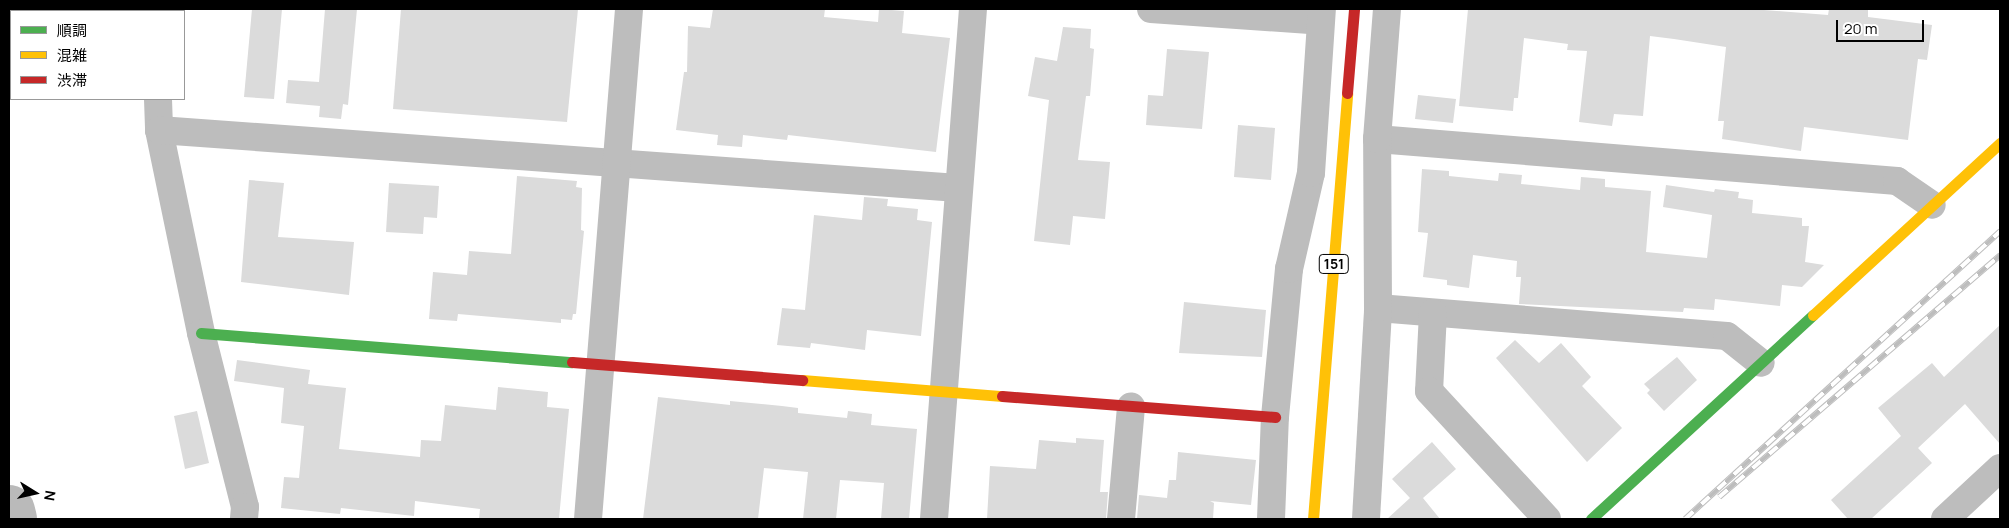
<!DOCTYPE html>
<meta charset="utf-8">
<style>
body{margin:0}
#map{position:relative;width:2009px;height:528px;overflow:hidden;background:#fff;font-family:Manrope,"Noto Sans JP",sans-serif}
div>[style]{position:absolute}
.river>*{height:52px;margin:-26px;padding:0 26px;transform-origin:26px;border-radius:26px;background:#bababa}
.building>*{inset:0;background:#dbdbdb}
.street>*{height:28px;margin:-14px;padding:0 14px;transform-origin:14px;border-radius:14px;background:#bdbdbd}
.fast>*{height:11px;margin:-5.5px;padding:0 5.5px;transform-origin:5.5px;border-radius:5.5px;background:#4caf50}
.slow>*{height:11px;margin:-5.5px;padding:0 5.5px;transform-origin:5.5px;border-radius:5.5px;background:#ffc107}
.jam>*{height:11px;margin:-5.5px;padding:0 5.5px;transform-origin:5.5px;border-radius:5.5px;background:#c62828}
.rail>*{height:5.5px;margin-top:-2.75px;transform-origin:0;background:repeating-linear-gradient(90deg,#fff 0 11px,#bdbdbd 0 22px);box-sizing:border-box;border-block:1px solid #bdbdbd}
span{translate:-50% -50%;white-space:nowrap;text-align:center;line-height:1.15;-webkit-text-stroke:4px #fff;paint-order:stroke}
.shield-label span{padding:1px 4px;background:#fff;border:1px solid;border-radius:4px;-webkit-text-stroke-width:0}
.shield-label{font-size:14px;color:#000;font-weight:700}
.frame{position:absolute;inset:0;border:10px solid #000;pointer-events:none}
.legend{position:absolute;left:10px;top:10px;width:175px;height:90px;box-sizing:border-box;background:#fff;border:1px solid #999;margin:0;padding:6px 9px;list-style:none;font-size:15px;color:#000}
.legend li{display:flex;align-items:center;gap:10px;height:25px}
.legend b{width:25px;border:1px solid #999}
.north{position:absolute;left:10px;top:468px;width:50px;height:50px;-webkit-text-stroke:4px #fff;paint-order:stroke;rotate:100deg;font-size:14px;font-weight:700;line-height:20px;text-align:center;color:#000}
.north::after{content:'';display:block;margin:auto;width:18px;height:22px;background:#000;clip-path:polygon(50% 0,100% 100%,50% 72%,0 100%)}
.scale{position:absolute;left:1836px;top:20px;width:88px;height:22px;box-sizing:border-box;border:2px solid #000;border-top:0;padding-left:6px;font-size:15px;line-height:18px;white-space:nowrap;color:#000;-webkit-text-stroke:4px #fff;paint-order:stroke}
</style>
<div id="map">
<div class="river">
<i style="left:9px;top:511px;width:8px;rotate:76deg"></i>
</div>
<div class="building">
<i style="clip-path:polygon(252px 9px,282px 9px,274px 99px,244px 97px)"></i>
<i style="clip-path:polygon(325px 9px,357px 9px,348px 105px,343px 104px,341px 119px,319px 117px,320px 106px,286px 103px,288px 80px,319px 82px)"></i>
<i style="clip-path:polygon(401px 9px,578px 9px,567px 122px,393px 109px)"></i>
<i style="clip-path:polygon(713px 9px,825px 9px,824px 17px,878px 22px,879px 9px,904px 11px,902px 33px,950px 38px,936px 152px,788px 135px,787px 140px,743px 135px,742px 147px,717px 145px,718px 135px,676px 130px,684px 72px,687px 72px,688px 26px,710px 28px)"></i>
<i style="clip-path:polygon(1468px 9px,1751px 9px,1828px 15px,1829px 9px,1868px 9px,1868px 17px,1932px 25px,1927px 60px,1918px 59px,1908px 140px,1804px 127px,1801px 151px,1722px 139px,1724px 121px,1718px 121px,1726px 47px,1674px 39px,1650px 36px,1643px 116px,1614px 114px,1612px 126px,1579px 122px,1587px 51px,1567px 50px,1568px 44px,1524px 38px,1518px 98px,1514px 98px,1513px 111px,1459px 106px)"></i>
<i style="clip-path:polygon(1063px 27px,1091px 29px,1090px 48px,1094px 49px,1090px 96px,1086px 96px,1078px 160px,1110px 162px,1105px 219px,1073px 216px,1070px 245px,1034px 241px,1049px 100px,1028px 96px,1035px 57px,1057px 61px)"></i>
<i style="clip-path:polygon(1167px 49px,1209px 52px,1202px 129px,1146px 125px,1148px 95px,1163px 96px)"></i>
<i style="clip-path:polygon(1418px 95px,1456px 99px,1453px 123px,1415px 119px)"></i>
<i style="clip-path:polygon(1238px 125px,1275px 128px,1271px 180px,1234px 177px)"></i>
<i style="clip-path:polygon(1422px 169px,1449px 171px,1449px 176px,1498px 181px,1499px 173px,1522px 175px,1521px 184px,1580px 190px,1581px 177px,1605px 179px,1605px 187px,1651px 191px,1646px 252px,1707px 258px,1712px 215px,1663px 207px,1666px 185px,1714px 192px,1715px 189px,1739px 192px,1738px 198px,1753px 200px,1752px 213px,1802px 218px,1802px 226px,1809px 226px,1805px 262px,1824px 265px,1802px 287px,1782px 285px,1780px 306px,1715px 299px,1714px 310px,1684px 308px,1683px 312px,1519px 304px,1521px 277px,1516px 277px,1517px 261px,1473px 255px,1469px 288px,1447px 285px,1447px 280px,1423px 277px,1428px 233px,1418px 232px)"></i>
<i style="clip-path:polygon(517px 176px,577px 181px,576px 187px,582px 188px,581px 230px,584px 231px,576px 314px,573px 314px,572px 320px,561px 319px,561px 323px,458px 314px,457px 321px,429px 319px,433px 272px,467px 275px,469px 251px,511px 254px)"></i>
<i style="clip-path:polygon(249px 180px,284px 183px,278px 237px,354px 242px,349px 295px,241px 282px)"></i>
<i style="clip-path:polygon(389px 183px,439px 186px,437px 218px,424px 217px,423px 234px,386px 232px)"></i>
<i style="clip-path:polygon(864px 197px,888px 199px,887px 206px,918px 209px,917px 220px,932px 222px,921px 336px,867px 330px,865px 350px,811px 343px,810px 348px,777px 345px,782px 308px,805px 310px,814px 215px,862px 220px)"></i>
<i style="clip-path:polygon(1184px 302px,1266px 310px,1262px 357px,1179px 353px)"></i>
<i style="clip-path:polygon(2000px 325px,2000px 444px,1965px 404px,1918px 448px,1932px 463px,1871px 519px,1848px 519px,1831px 500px,1901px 436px,1878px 408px,1932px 363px,1944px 377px)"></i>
<i style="clip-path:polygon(1515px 340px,1539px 363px,1561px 343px,1591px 377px,1582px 386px,1622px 428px,1587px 462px,1496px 358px)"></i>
<i style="clip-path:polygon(1677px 357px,1697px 380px,1664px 411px,1647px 393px,1650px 390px,1644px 384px)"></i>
<i style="clip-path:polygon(237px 360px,310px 370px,308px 384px,346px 388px,339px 449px,420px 457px,421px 440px,441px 441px,445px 405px,496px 410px,498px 387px,548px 392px,547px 407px,569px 409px,559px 519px,479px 519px,480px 509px,415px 501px,414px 516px,341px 508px,340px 514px,281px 508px,284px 477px,299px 478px,304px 426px,281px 423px,284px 388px,234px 381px)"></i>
<i style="clip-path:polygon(658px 397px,730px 405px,730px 401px,782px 406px,798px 408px,798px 413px,847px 418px,848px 411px,872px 414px,871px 425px,917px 429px,909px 519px,881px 519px,884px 483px,840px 480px,836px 519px,803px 519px,808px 472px,764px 468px,758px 519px,643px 519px)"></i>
<i style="clip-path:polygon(197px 411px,209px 463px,185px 469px,174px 416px)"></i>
<i style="clip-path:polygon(1076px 438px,1104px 440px,1100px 492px,1108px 492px,1106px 519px,987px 519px,990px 466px,1036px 469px,1039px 440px,1076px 443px)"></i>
<i style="clip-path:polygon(1432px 442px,1456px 469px,1423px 498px,1440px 519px,1387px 519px,1410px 498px,1392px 479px)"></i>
<i style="clip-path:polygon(1178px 452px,1256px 460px,1251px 505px,1210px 501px,1214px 503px,1213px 519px,1137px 519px,1139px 495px,1167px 498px,1169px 480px,1176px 480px)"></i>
</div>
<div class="street">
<i style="left:1151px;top:9px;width:170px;rotate:4deg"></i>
<i style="left:166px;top:11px;width:2px;rotate:-90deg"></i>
<i style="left:158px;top:99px;width:31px;rotate:88deg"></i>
<i style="left:159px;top:130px;width:207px;rotate:78.3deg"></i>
<i style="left:201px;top:333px;width:179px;rotate:75.8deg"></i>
<i style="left:245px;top:507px;width:12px;rotate:95deg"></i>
<i style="left:159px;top:130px;width:801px;rotate:4.15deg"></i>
<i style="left:1377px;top:139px;width:522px;rotate:4.62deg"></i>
<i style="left:1897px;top:181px;width:42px;rotate:34.4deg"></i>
<i style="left:1378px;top:308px;width:350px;rotate:4.6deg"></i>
<i style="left:1727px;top:336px;width:43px;rotate:38.5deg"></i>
<i style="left:1433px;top:313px;width:78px;rotate:92.9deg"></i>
<i style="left:1429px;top:391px;width:174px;rotate:47.3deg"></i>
<i style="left:588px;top:519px;width:512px;rotate:-85.4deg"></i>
<i style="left:934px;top:519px;width:511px;rotate:-85.63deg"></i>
<i style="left:1121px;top:519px;width:113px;rotate:-84.9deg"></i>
<i style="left:1271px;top:519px;width:102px;rotate:-87.8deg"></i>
<i style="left:1275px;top:417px;width:149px;rotate:-84.6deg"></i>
<i style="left:1289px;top:269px;width:98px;rotate:-77.1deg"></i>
<i style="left:1311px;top:173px;width:164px;rotate:-86.2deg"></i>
<i style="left:1366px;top:519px;width:211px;rotate:-86.7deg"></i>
<i style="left:1378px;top:308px;width:169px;rotate:-90.3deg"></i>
<i style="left:1377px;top:139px;width:130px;rotate:-85.6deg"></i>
<i style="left:1945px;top:519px;width:75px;rotate:-42.8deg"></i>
</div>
<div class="fast">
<i style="left:201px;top:333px;width:372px;rotate:4.5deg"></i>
<i style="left:1591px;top:519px;width:301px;rotate:-42.6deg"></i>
</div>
<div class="slow">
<i style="left:1813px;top:315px;width:254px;rotate:-42.6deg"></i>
<i style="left:802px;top:380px;width:201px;rotate:4.6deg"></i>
<i style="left:1313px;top:519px;width:427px;rotate:-85.4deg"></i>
</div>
<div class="jam">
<i style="left:1347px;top:93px;width:84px;rotate:-85.2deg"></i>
<i style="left:572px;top:362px;width:231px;rotate:4.5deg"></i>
<i style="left:1002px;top:396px;width:274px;rotate:4.4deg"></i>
</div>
<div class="rail">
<i style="left:1719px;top:497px;width:371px;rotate:-40.7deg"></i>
<i style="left:1685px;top:519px;width:427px;rotate:-42.4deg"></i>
</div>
<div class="shield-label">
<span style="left:1334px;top:264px">151</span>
</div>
<div class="frame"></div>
<ul class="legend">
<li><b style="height:6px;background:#4caf50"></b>順調</li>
<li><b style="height:6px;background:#ffc107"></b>混雑</li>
<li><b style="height:6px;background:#c62828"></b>渋滞</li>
</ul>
<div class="north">N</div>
<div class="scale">20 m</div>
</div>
